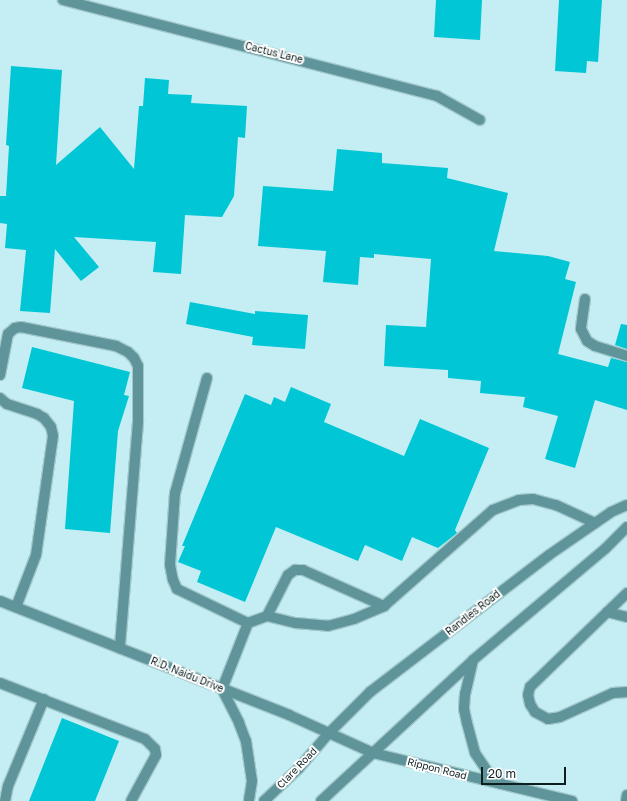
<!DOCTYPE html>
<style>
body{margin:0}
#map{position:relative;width:627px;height:801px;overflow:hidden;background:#c4eef3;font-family:"Golos Text",sans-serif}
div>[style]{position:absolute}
.building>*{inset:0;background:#00c6d5}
.roads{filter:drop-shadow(1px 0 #a3c9cd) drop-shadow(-1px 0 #a3c9cd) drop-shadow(0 1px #a3c9cd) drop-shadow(0 -1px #a3c9cd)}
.minor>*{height:10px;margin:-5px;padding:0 5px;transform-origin:5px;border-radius:5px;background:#5e949a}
span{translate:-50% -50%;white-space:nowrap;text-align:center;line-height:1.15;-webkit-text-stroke:4px #fff;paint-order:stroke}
.street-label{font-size:10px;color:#0d1e1f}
.scale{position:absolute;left:481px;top:767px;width:85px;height:18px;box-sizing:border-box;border:2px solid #0d1e1f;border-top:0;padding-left:5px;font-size:12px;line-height:14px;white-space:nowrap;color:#0d1e1f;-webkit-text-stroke:3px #fff;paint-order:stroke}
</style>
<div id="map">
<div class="building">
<i style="clip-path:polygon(436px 0,482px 0,480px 40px,434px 37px)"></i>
<i style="clip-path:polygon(559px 0,602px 0,598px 62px,587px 61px,586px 73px,555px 71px)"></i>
<i style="clip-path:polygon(11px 66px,62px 70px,56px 165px,100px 127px,134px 169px,139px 106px,143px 106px,145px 78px,169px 80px,168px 94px,192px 95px,191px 103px,247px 106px,245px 138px,238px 137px,234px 196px,222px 217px,185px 215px,181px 274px,153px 272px,156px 242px,74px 237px,99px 267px,81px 281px,55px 249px,50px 313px,20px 311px,26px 250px,5px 248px,7px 224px,0 223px,0 196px,6px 196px,9px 146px,6px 145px)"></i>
<i style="clip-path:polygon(337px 149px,382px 153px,382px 163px,448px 168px,447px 178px,508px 193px,494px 251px,548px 256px,570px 262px,565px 279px,576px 282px,558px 354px,608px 367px,611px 358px,627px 362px,627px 410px,595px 400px,575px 468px,545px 459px,558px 416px,523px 407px,525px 397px,480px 393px,481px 381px,448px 378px,448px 370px,384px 366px,386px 325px,426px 327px,431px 259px,374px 254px,374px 258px,360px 257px,358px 285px,323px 282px,326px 251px,258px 246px,263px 186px,333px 191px)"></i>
<i style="clip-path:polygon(190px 302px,255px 314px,255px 311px,308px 315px,305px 349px,252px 345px,253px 337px,186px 324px)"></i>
<i style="clip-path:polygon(621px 324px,627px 325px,627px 349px,615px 345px)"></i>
<i style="clip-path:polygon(32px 347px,130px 372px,124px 395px,129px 396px,118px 431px,110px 533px,65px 529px,74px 401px,22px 388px)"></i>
<i style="clip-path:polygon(291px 387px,331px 404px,324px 422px,404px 456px,420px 419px,489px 448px,455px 530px,457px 533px,438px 548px,412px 537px,402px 561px,365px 545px,358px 561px,276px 527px,245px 602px,197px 582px,201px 571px,178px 562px,185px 546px,182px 546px,245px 394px,271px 405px,274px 397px,285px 402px)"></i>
<i style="clip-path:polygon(62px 718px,119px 741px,95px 801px,29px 801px)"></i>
</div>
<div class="roads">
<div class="minor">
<i style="left:63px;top:0;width:386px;rotate:14.4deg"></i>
<i style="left:437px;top:96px;width:49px;rotate:29.2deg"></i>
<i style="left:585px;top:299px;width:30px;rotate:98deg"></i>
<i style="left:581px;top:329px;width:13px;rotate:63deg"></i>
<i style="left:587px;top:341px;width:9px;rotate:32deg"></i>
<i style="left:595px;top:346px;width:34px;rotate:17deg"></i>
<i style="left:0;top:375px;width:42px;rotate:-79deg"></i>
<i style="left:8px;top:334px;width:9px;rotate:-41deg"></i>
<i style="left:15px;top:328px;width:6px;rotate:-9deg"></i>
<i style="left:21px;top:327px;width:97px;rotate:11.3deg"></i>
<i style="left:116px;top:346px;width:13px;rotate:27deg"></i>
<i style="left:128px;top:352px;width:8px;rotate:45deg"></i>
<i style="left:134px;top:358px;width:9px;rotate:63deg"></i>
<i style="left:138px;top:366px;width:56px;rotate:90deg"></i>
<i style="left:138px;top:422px;width:227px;rotate:94.6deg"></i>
<i style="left:207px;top:378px;width:119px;rotate:105.5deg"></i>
<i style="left:175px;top:493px;width:72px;rotate:94deg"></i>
<i style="left:170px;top:565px;width:15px;rotate:79deg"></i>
<i style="left:173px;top:580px;width:10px;rotate:66deg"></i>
<i style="left:177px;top:589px;width:79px;rotate:25.6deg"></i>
<i style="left:248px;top:623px;width:20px;rotate:-20deg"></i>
<i style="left:267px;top:616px;width:30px;rotate:14deg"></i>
<i style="left:296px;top:623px;width:32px;rotate:5deg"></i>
<i style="left:328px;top:626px;width:27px;rotate:-15deg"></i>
<i style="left:354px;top:619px;width:33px;rotate:-23deg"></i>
<i style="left:384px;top:606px;width:145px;rotate:-41.4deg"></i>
<i style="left:493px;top:510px;width:28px;rotate:-21deg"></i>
<i style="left:519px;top:500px;width:14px;rotate:-4deg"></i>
<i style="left:533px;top:499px;width:24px;rotate:15deg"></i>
<i style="left:556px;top:505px;width:43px;rotate:24.8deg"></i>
<i style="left:0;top:398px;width:9px;rotate:41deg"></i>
<i style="left:7px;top:404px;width:32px;rotate:18deg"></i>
<i style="left:37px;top:414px;width:8px;rotate:30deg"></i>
<i style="left:44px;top:418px;width:11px;rotate:52deg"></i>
<i style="left:51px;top:427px;width:9px;rotate:77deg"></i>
<i style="left:53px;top:436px;width:120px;rotate:98.1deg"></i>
<i style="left:36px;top:555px;width:56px;rotate:111deg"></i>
<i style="left:627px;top:593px;width:135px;rotate:135.9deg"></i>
<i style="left:530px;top:687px;width:8px;rotate:104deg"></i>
<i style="left:528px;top:695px;width:9px;rotate:77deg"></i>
<i style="left:530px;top:704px;width:9px;rotate:58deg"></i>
<i style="left:535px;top:712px;width:15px;rotate:28deg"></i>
<i style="left:548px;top:719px;width:12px;rotate:-9deg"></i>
<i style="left:560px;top:717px;width:58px;rotate:-24.4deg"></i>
<i style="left:613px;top:693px;width:14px;rotate:-4deg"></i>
<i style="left:0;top:601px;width:311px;rotate:21.5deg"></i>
<i style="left:289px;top:715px;width:92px;rotate:24.3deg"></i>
<i style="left:373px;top:753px;width:205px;rotate:13.6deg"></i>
<i style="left:607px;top:612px;width:21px;rotate:14deg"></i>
<i style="left:267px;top:616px;width:46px;rotate:-62.9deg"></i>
<i style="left:288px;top:575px;width:9px;rotate:-36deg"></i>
<i style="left:295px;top:570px;width:8px"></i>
<i style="left:303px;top:570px;width:89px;rotate:24deg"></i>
<i style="left:248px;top:623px;width:71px;rotate:111.5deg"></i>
<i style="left:222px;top:689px;width:38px;rotate:63deg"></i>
<i style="left:239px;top:723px;width:19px;rotate:69deg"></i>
<i style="left:246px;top:741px;width:40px;rotate:81.5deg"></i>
<i style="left:252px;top:781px;width:20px;rotate:99deg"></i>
<i style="left:473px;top:660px;width:35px;rotate:103deg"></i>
<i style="left:465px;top:694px;width:15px;rotate:94deg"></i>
<i style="left:464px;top:709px;width:14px;rotate:78deg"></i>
<i style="left:467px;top:723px;width:31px;rotate:75deg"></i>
<i style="left:475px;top:753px;width:22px;rotate:56deg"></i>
<i style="left:487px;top:771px;width:19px;rotate:43deg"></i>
<i style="left:0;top:683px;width:155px;rotate:21.1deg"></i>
<i style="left:145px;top:739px;width:14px;rotate:45deg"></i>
<i style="left:155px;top:749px;width:6px;rotate:81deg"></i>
<i style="left:156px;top:755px;width:52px;rotate:118.5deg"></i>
<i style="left:5px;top:801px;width:15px;rotate:-79deg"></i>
<i style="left:8px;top:786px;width:94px;rotate:-67.5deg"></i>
<i style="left:264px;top:801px;width:48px;rotate:-43.3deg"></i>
<i style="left:299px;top:768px;width:46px;rotate:-49.4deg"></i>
<i style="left:329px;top:733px;width:58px;rotate:-45deg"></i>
<i style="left:370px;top:692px;width:225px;rotate:-37.4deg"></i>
<i style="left:549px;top:555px;width:75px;rotate:-34.7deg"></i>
<i style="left:611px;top:512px;width:17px;rotate:-24deg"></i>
<i style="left:321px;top:801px;width:207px;rotate:-42.8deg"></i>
<i style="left:473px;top:660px;width:172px;rotate:-40.1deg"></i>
<i style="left:605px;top:549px;width:31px;rotate:-45deg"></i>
<i style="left:626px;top:801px;width:6px;rotate:-81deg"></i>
</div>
</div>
<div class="street-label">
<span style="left:274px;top:53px;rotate:14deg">Cactus Lane</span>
<span style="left:473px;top:613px;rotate:-38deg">Randles Road</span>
<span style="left:187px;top:675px;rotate:22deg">R.D. Naidu Drive</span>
<span style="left:297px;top:768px;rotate:-46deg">Clare Road</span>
<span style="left:437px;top:769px;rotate:14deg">Rippon Road</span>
</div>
<div class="scale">20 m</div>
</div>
